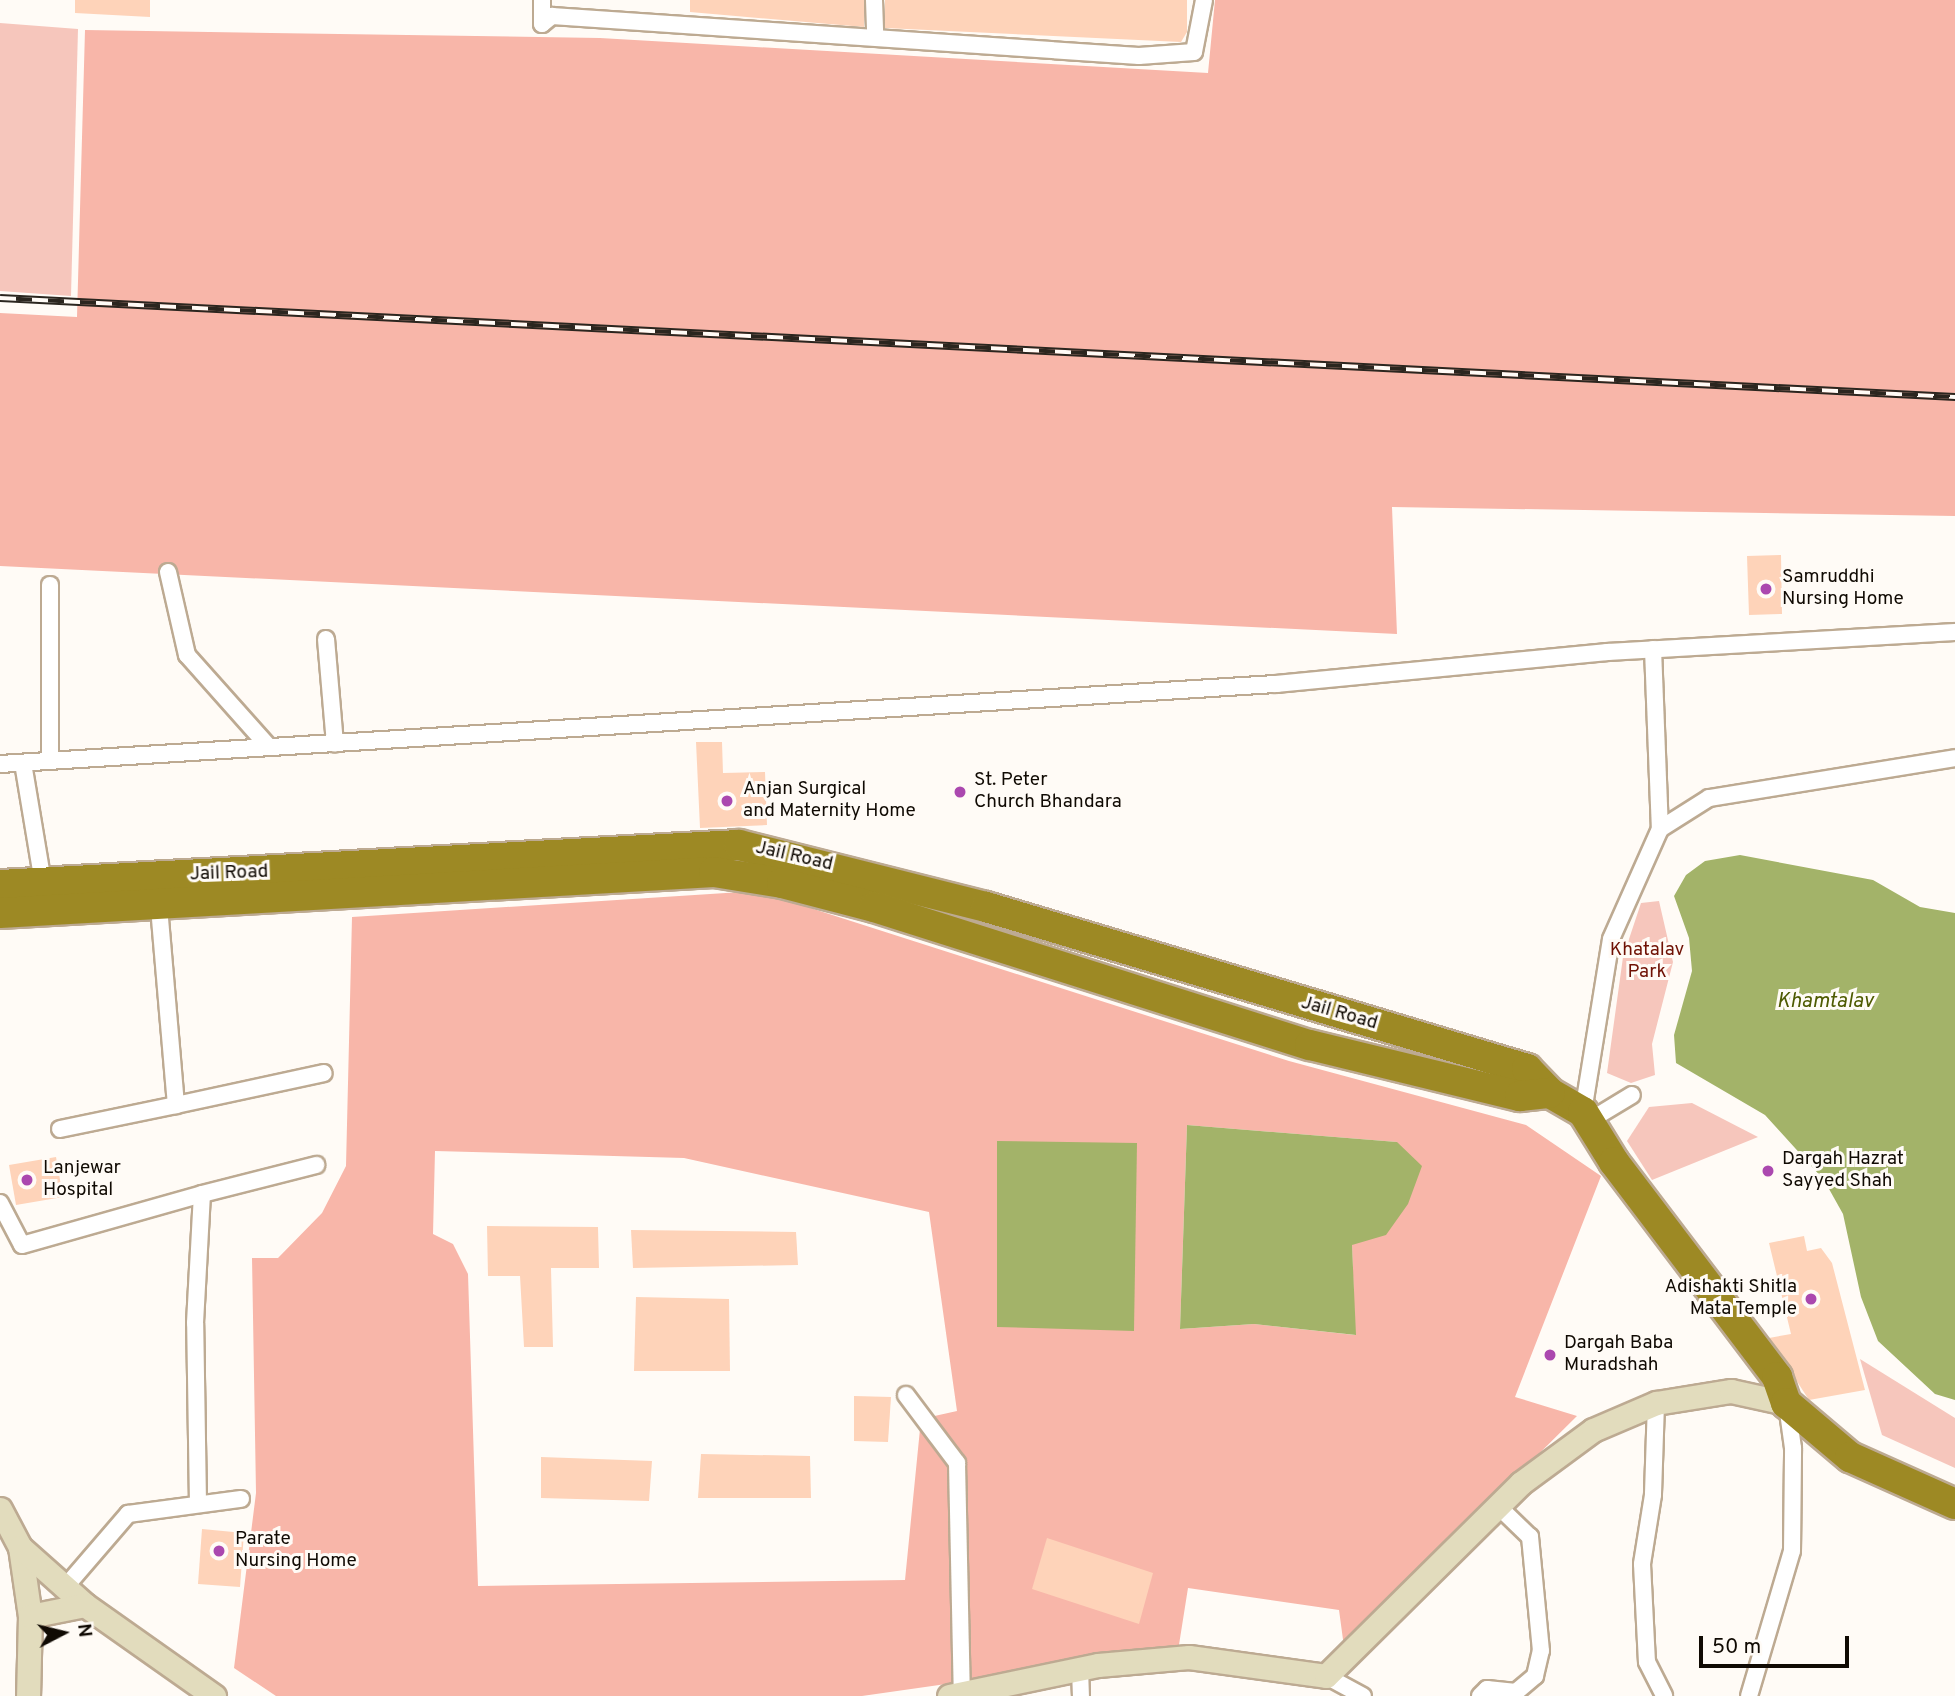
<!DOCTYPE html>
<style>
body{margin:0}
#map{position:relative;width:1955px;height:1696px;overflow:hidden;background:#fffbf6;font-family:Overpass,sans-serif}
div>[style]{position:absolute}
.green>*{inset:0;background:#f6c6bc}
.forest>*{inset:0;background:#f8b6a9}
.water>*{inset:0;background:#a3b369}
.building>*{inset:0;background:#fed3b9}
.roads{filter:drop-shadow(2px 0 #bdaa92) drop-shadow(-2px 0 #bdaa92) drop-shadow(0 2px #bdaa92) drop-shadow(0 -2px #bdaa92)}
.street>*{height:16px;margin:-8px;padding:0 8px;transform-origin:8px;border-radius:8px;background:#fff}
.secondary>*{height:23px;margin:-11.5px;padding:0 11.5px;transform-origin:11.5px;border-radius:11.5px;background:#e2dcbd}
.highway>*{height:30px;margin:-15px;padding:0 15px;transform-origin:15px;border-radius:15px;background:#9d8924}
.rail>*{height:8px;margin-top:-4px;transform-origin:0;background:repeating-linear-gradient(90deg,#fffbf6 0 16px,#2b261f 0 32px);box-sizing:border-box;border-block:2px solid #2b261f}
.dots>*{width:19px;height:19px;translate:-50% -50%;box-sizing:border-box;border:4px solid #fffbf6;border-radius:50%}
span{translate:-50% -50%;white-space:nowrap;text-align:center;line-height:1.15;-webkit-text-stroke:6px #fffbf6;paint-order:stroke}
.poi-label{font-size:19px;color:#100a03}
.left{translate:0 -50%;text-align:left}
.right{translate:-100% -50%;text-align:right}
.street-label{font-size:19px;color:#100a03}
.park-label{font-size:19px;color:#6f1104}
.water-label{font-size:21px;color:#4e5a01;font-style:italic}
.north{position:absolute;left:28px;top:1598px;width:70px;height:70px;-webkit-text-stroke:5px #fffbf6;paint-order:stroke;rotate:83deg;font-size:19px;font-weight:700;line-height:28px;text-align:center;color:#100a03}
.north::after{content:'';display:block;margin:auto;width:24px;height:32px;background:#100a03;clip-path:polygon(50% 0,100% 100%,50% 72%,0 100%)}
.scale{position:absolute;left:1699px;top:1636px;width:150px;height:32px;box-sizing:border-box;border:4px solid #100a03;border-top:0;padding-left:9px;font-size:21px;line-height:24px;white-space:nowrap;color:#100a03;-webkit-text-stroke:5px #fffbf6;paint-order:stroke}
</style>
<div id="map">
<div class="green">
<i style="clip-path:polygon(0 23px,78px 29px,71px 296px,0 291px)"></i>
<i style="clip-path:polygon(1659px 901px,1673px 962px,1652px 1044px,1655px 1075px,1631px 1083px,1607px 1073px,1623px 957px,1641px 903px)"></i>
<i style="clip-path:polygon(1692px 1103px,1758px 1137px,1652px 1180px,1627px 1141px,1649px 1107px)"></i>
<i style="clip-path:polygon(1860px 1359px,1955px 1418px,1955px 1468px,1882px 1435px)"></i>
</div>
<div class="forest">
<i style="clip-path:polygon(1215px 0,1955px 0,1955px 516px,1392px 507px,1397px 634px,0 566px,0 313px,77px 317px,85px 30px,600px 38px,1208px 73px)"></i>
<i style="clip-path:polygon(evenodd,757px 891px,1289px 1061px,1526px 1125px,1601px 1176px,1515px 1397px,1577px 1416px,1344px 1647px,1339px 1610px,1188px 1588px,1178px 1651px,862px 1696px,276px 1696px,234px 1668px,256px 1493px,252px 1258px,278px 1258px,322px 1213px,346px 1166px,352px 917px,757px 891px,1187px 1125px,1397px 1142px,1352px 1245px,1355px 1335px,1254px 1324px,1180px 1329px,1187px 1125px,757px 891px,435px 1151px,684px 1158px,929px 1212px,957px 1411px,921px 1419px,905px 1580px,478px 1586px,468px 1274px,453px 1244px,433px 1234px,435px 1151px)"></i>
</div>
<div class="water">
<i style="clip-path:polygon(1740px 855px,1873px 880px,1920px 907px,1955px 913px,1955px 1400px,1935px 1394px,1878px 1341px,1861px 1297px,1843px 1214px,1824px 1180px,1765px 1115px,1676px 1063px,1674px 1035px,1692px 971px,1689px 938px,1674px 896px,1686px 875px,1705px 861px)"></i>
<i style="clip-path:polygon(1187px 1125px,1397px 1142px,1422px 1166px,1408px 1204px,1386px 1235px,1352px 1245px,1356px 1335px,1254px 1324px,1180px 1329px)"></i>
<i style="clip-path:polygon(997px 1141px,1137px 1143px,1134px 1331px,997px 1327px)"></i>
</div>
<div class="building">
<i style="clip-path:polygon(75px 0,150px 0,150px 17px,75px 13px)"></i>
<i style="clip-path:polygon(690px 0,864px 0,864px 27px,690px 12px)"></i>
<i style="clip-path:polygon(885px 0,1187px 0,1187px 32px,1181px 42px,885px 28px)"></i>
<i style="clip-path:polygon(1781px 555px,1782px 614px,1749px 615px,1747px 556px)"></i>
<i style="clip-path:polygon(696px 742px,722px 742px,723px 773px,765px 772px,767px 825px,700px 828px)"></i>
<i style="clip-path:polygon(56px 1157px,63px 1197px,16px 1205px,9px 1165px)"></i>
<i style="clip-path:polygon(487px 1226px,598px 1227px,599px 1268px,551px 1268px,553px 1347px,524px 1347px,520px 1276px,488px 1276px)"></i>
<i style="clip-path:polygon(631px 1230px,796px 1232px,798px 1265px,633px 1268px)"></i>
<i style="clip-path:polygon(1804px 1236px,1807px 1251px,1821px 1248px,1832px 1263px,1865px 1390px,1809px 1400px,1769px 1338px,1791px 1334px,1769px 1243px)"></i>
<i style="clip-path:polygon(636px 1297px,729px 1299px,730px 1371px,634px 1371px)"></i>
<i style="clip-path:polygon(854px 1396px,891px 1397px,888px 1442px,854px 1441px)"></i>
<i style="clip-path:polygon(701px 1454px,810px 1456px,811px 1498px,698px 1498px)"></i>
<i style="clip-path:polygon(541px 1457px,652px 1461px,649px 1501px,541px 1498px)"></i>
<i style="clip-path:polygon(202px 1529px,244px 1533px,240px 1587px,198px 1584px)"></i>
<i style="clip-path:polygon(1047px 1538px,1153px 1573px,1139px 1624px,1032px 1589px)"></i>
</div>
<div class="roads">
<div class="street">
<i style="left:542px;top:0;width:24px;rotate:90deg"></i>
<i style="left:874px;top:0;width:37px;rotate:88deg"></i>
<i style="left:542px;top:24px;width:13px;rotate:-39deg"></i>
<i style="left:552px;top:16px;width:588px;rotate:3.9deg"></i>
<i style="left:1139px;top:56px;width:55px;rotate:-4.2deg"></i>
<i style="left:1194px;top:52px;width:53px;rotate:-79.1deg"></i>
<i style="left:168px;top:572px;width:85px;rotate:77.1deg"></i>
<i style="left:187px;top:655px;width:123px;rotate:48.3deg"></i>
<i style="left:326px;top:639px;width:105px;rotate:85.1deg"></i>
<i style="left:1653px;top:649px;width:180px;rotate:87.8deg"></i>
<i style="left:50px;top:760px;width:175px;rotate:-90deg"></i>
<i style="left:23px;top:763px;width:122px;rotate:80.5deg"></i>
<i style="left:0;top:764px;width:1279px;rotate:-3.59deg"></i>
<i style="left:1276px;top:684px;width:333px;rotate:-5.5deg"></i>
<i style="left:1607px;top:652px;width:349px;rotate:-3.3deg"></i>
<i style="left:159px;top:907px;width:199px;rotate:85.1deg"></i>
<i style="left:176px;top:1105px;width:151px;rotate:-12.2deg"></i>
<i style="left:1583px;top:1112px;width:175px;rotate:-80.8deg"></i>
<i style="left:1611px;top:939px;width:120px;rotate:-66deg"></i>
<i style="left:1660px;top:829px;width:58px;rotate:-32.3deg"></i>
<i style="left:1709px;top:798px;width:249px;rotate:-9.2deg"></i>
<i style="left:1589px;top:1121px;width:50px;rotate:-31.2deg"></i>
<i style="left:60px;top:1129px;width:118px;rotate:-11.7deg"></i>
<i style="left:0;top:1203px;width:47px;rotate:62.4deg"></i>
<i style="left:22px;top:1245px;width:187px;rotate:-15.8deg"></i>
<i style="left:906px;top:1395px;width:85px;rotate:53.1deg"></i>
<i style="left:957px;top:1463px;width:230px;rotate:88.8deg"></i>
<i style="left:1656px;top:1403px;width:92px;rotate:91.9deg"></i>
<i style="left:1653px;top:1495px;width:70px;rotate:99.1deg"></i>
<i style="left:1642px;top:1564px;width:98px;rotate:87.1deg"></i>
<i style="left:1647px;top:1662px;width:38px;rotate:63deg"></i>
<i style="left:198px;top:1504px;width:181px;rotate:-90.9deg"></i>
<i style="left:195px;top:1323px;width:129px;rotate:-86.9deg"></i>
<i style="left:202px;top:1194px;width:118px;rotate:-14.3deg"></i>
<i style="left:67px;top:1585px;width:94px;rotate:-49.3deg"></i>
<i style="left:128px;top:1514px;width:114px;rotate:-7.6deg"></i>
<i style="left:1080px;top:1669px;width:27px;rotate:88deg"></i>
<i style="left:1326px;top:1676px;width:42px;rotate:28.4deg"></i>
<i style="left:1480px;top:1696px;width:10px;rotate:-45deg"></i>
<i style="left:1487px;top:1689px;width:29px;rotate:6deg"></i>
<i style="left:1516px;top:1692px;width:25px;rotate:-40deg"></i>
<i style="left:1535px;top:1676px;width:26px;rotate:-77deg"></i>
<i style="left:1541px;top:1651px;width:115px;rotate:-95.5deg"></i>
<i style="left:1530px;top:1537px;width:45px;rotate:-135.9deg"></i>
<i style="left:1749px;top:1696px;width:151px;rotate:-73.5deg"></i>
<i style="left:1792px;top:1551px;width:103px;rotate:-89.4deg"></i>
<i style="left:1793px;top:1448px;width:43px;rotate:-97.9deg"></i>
</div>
<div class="secondary">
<i style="left:0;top:1509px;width:43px;rotate:62.2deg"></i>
<i style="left:20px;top:1547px;width:70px;rotate:81.8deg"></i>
<i style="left:30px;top:1616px;width:80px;rotate:91.4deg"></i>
<i style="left:20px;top:1547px;width:87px;rotate:41.7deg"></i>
<i style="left:85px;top:1605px;width:158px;rotate:35.2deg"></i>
<i style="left:30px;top:1616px;width:56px;rotate:-11.3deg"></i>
<i style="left:949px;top:1696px;width:152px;rotate:-11.8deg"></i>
<i style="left:1098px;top:1665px;width:91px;rotate:-5deg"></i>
<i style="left:1189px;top:1657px;width:138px;rotate:7.9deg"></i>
<i style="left:1326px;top:1676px;width:274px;rotate:-44.7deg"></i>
<i style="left:1521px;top:1483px;width:89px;rotate:-36.4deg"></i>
<i style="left:1593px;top:1430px;width:69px;rotate:-23.2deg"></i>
<i style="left:1656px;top:1403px;width:76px;rotate:-9.1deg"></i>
<i style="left:1731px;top:1391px;width:56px;rotate:12.3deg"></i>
</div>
<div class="highway">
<i style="left:0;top:885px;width:740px;rotate:-3.1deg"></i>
<i style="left:739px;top:845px;width:255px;rotate:14.1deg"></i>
<i style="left:986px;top:907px;width:565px;rotate:16.67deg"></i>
<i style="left:1527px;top:1069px;width:33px;rotate:46deg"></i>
<i style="left:1550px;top:1093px;width:38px;rotate:30deg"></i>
<i style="left:1583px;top:1112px;width:59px;rotate:58.2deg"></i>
<i style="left:1614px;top:1162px;width:270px;rotate:52.8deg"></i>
<i style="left:1777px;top:1377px;width:28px;rotate:71deg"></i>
<i style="left:1786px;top:1403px;width:84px;rotate:40.2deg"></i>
<i style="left:1850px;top:1457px;width:115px;rotate:24.1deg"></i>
<i style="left:0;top:913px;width:715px;rotate:-3.29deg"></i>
<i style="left:714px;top:872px;width:69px;rotate:9.2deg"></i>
<i style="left:782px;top:883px;width:95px;rotate:14.6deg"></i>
<i style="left:874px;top:907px;width:457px;rotate:17.6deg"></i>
<i style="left:1310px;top:1045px;width:216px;rotate:13.7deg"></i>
<i style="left:1520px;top:1096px;width:30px;rotate:-6deg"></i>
</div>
</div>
<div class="rail">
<i style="left:0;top:298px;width:1958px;rotate:2.9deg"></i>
</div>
<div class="dots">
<i style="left:1766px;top:589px;background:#ab48af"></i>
<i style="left:960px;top:792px;background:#ab48af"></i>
<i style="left:727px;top:801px;background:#ab48af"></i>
<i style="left:1768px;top:1171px;background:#ab48af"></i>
<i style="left:27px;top:1180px;background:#ab48af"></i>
<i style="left:1811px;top:1299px;background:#ab48af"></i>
<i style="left:1550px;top:1355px;background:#ab48af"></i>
<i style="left:219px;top:1551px;background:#ab48af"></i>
</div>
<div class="poi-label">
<span class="left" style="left:1782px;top:589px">Samruddhi<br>Nursing Home</span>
<span class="left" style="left:974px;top:792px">St. Peter<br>Church Bhandara</span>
<span class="left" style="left:743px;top:801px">Anjan Surgical<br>and Maternity Home</span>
<span class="left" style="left:1782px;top:1171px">Dargah Hazrat<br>Sayyed Shah</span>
<span class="left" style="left:43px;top:1180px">Lanjewar<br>Hospital</span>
<span class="right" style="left:1797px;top:1299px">Adishakti Shitla<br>Mata Temple</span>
<span class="left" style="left:1564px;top:1355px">Dargah Baba<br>Muradshah</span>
<span class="left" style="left:235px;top:1551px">Parate<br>Nursing Home</span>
</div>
<div class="street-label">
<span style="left:794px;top:857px;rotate:13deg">Jail Road</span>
<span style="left:229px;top:874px;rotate:-2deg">Jail Road</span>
<span style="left:1339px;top:1014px;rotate:16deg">Jail Road</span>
</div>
<div class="park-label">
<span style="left:1647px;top:962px">Khatalav<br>Park</span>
</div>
<div class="water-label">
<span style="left:1825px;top:1002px">Khamtalav</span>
</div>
<div class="north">N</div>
<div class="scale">50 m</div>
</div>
